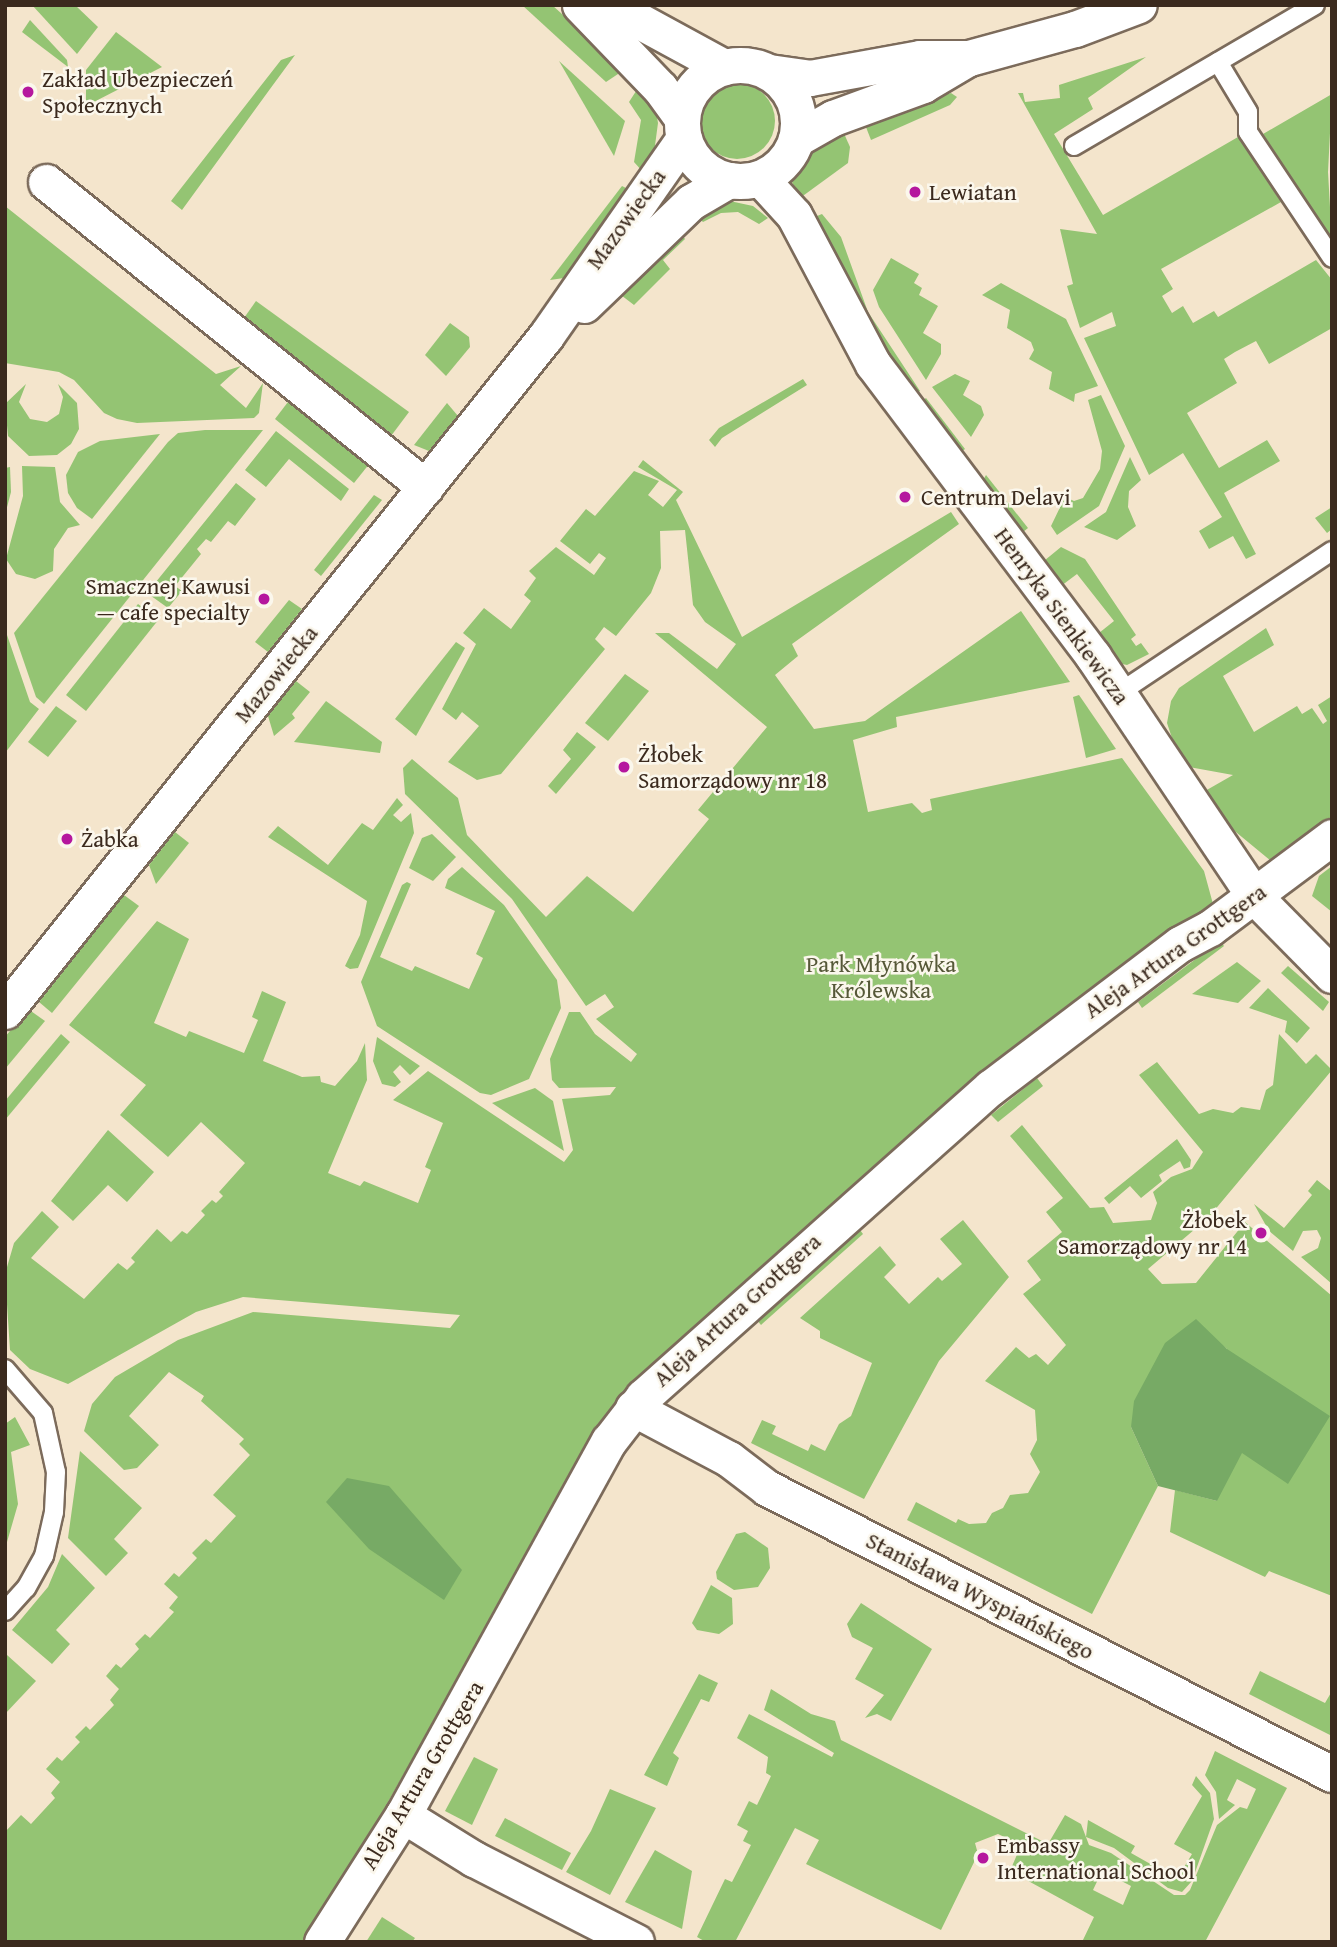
<!DOCTYPE html>
<meta charset="utf-8">
<style>
body{margin:0}
#map{position:relative;width:1337px;height:1947px;overflow:hidden;background:#f4e5cc;font-family:"Gentium Book Plus",serif}
div>[style]{position:absolute}
.green>*{inset:0;background:#94c473}
.round{border-radius:50%}
.forest>*{inset:0;background:#77aa65}
.roads{filter:drop-shadow(2px 0 #7c6b5b) drop-shadow(-2px 0 #7c6b5b) drop-shadow(0 2px #7c6b5b) drop-shadow(0 -2px #7c6b5b)}
.service>*{height:18px;margin:-9px;padding:0 9px;transform-origin:9px;border-radius:9px;background:#fff}
.minor>*{height:35px;margin:-17.5px;padding:0 17.5px;transform-origin:17.5px;border-radius:17.5px;background:#fff}
.minor>.ring{margin:-17.5px;padding:0;box-sizing:content-box;background:none;border:35px solid #fff;border-radius:50%}
.dots>*{width:19px;height:19px;translate:-50% -50%;box-sizing:border-box;border:4px solid #fbf7ec;border-radius:50%}
span{translate:-50% -50%;white-space:nowrap;text-align:center;line-height:1.15;-webkit-text-stroke:5px #fbf7ec;paint-order:stroke}
.poi-label{font-size:23px;color:#3b2a1e}
.left{translate:0 -50%;text-align:left}
.right{translate:-100% -50%;text-align:right}
.street-label{font-size:23px;color:#3b2a1e}
.park-label{font-size:23px;color:#565838}
.frame{position:absolute;inset:0;border:7px solid #3b2a1e;pointer-events:none}
</style>
<div id="map">
<div class="green">
<i style="clip-path:polygon(32px 5px,75px 5px,98px 27px,77px 54px)"></i>
<i style="clip-path:polygon(522px 5px,552px 5px,624px 70px,606px 82px)"></i>
<i style="clip-path:polygon(30px 20px,67px 60px,68px 67px,22px 32px)"></i>
<i style="clip-path:polygon(116px 32px,162px 67px,86px 106px,86px 70px)"></i>
<i style="clip-path:polygon(295px 55px,270px 89px,182px 210px,171px 201px,281px 60px)"></i>
<i style="clip-path:polygon(1146px 57px,1088px 98px,1093px 109px,1054px 134px,1103px 215px,1238px 137px,1281px 202px,1161px 269px,1173px 289px,1162px 296px,1172px 313px,1183px 306px,1193px 323px,1214px 311px,1218px 317px,1316px 260px,1332px 280px,1332px 328px,1269px 364px,1256px 341px,1235px 352px,1224px 359px,1237px 383px,1187px 413px,1219px 468px,1267px 440px,1280px 461px,1224px 493px,1256px 554px,1246px 559px,1233px 536px,1209px 549px,1199px 531px,1222px 517px,1183px 453px,1149px 475px,1084px 338px,1116px 326px,1112px 312px,1080px 328px,1067px 286px,1073px 284px,1060px 229px,1097px 234px,1018px 93px,1023px 93px,1025px 102px,1060px 98px,1059px 85px)"></i>
<i style="clip-path:polygon(559px 61px,625px 121px,614px 156px)"></i>
<i class="round" style="left:699px;top:83px;width:76px;height:76px"></i>
<i style="clip-path:polygon(640px 85px,656px 111px,658px 123px,654px 153px,643px 172px,634px 162px,641px 120px,629px 102px)"></i>
<i style="clip-path:polygon(951px 93px,957px 97px,950px 105px,871px 140px,864px 122px)"></i>
<i style="clip-path:polygon(1332px 94px,1328px 172px,1332px 242px,1263px 134px)"></i>
<i style="clip-path:polygon(842px 129px,850px 147px,848px 163px,800px 198px,791px 180px,820px 143px)"></i>
<i style="clip-path:polygon(622px 186px,630px 190px,564px 278px,550px 280px)"></i>
<i style="clip-path:polygon(725px 200px,753px 206px,768px 218px,759px 224px,738px 212px,721px 213px,703px 222px,696px 215px)"></i>
<i style="clip-path:polygon(5px 206px,216px 374px,241px 366px,220px 385px,246px 408px,263px 383px,259px 413px,254px 418px,137px 423px,117px 419px,104px 413px,74px 380px,59px 372px,5px 363px)"></i>
<i style="clip-path:polygon(822px 214px,841px 237px,868px 312px,920px 391px,910px 398px,807px 220px)"></i>
<i style="clip-path:polygon(680px 232px,685px 239px,663px 260px,670px 269px,634px 305px,617px 292px)"></i>
<i style="clip-path:polygon(891px 258px,919px 274px,914px 283px,922px 288px,919px 295px,938px 306px,923px 333px,941px 344px,941px 354px,926px 380px,879px 307px,873px 290px)"></i>
<i style="clip-path:polygon(1001px 283px,1066px 319px,1098px 386px,1075px 394px,1074px 402px,1049px 389px,1052px 372px,1029px 359px,1034px 350px,1031px 342px,1007px 328px,1010px 310px,982px 295px)"></i>
<i style="clip-path:polygon(256px 301px,409px 412px,391px 436px,244px 318px)"></i>
<i style="clip-path:polygon(450px 323px,469px 337px,470px 347px,446px 376px,425px 355px)"></i>
<i style="clip-path:polygon(955px 374px,970px 381px,963px 395px,981px 406px,984px 415px,971px 437px,932px 387px)"></i>
<i style="clip-path:polygon(803px 379px,807px 385px,722px 438px,715px 447px,709px 440px,719px 428px)"></i>
<i style="clip-path:polygon(26px 384px,19px 402px,30px 419px,47px 422px,59px 414px,63px 397px,58px 384px,77px 403px,79px 429px,71px 444px,57px 455px,29px 456px,8px 436px,5px 404px)"></i>
<i style="clip-path:polygon(1101px 395px,1125px 446px,1099px 506px,1057px 535px,1051px 526px,1065px 497px,1074px 501px,1083px 498px,1100px 469px,1102px 451px,1088px 400px)"></i>
<i style="clip-path:polygon(291px 398px,370px 463px,354px 483px,275px 419px)"></i>
<i style="clip-path:polygon(926px 398px,965px 449px,955px 457px,916px 406px)"></i>
<i style="clip-path:polygon(447px 403px,458px 416px,429px 451px,414px 445px)"></i>
<i style="clip-path:polygon(205px 430px,263px 430px,44px 704px,36px 697px,14px 633px,168px 442px,178px 433px)"></i>
<i style="clip-path:polygon(276px 431px,349px 489px,341px 501px,289px 459px,266px 487px,245px 470px)"></i>
<i style="clip-path:polygon(160px 434px,92px 519px,77px 508px,68px 493px,66px 475px,78px 452px,100px 441px)"></i>
<i style="clip-path:polygon(1130px 457px,1141px 480px,1129px 491px,1128px 507px,1136px 526px,1117px 540px,1084px 527px,1106px 512px)"></i>
<i style="clip-path:polygon(643px 460px,683px 492px,676px 500px,742px 637px,951px 512px,959px 524px,792px 644px,798px 656px,775px 675px,814px 729px,865px 721px,1021px 611px,1070px 682px,896px 717px,897px 727px,853px 740px,868px 812px,912px 803px,922px 813px,932px 810px,930px 799px,1122px 758px,1204px 871px,1213px 904px,1029px 1043px,610px 1409px,309px 1942px,5px 1942px,5px 1832px,21px 1815px,31px 1824px,55px 1798px,51px 1793px,60px 1782px,46px 1769px,57px 1757px,62px 1761px,80px 1742px,75px 1737px,86px 1726px,90px 1730px,114px 1705px,110px 1700px,119px 1689px,106px 1676px,116px 1664px,121px 1668px,139px 1649px,135px 1644px,145px 1634px,150px 1638px,174px 1612px,169px 1608px,178px 1597px,164px 1584px,174px 1573px,179px 1577px,197px 1558px,192px 1553px,206px 1539px,211px 1543px,236px 1516px,213px 1495px,250px 1455px,239px 1444px,244px 1439px,201px 1401px,204px 1396px,169px 1372px,129px 1416px,159px 1445px,137px 1468px,124px 1470px,84px 1431px,92px 1404px,115px 1377px,178px 1340px,253px 1312px,450px 1328px,460px 1315px,243px 1297px,196px 1312px,68px 1384px,30px 1369px,10px 1350px,5px 1274px,14px 1243px,42px 1211px,59px 1227px,31px 1258px,84px 1299px,118px 1263px,127px 1270px,135px 1262px,131px 1258px,157px 1229px,171px 1242px,182px 1231px,187px 1234px,205px 1215px,201px 1211px,212px 1200px,216px 1203px,223px 1196px,219px 1192px,245px 1163px,201px 1122px,168px 1157px,120px 1115px,146px 1085px,69px 1025px,157px 921px,189px 939px,154px 1023px,186px 1037px,189px 1031px,244px 1053px,258px 1020px,252px 1017px,262px 991px,286px 1002px,263px 1061px,302px 1077px,320px 1076px,321px 1082px,335px 1086px,357px 1061px,365px 1043px,367px 1080px,328px 1173px,360px 1186px,364px 1181px,418px 1203px,431px 1170px,425px 1167px,443px 1123px,393px 1100px,428px 1071px,564px 1162px,573px 1150px,562px 1099px,610px 1095px,616px 1087px,559px 1088px,552px 1080px,550px 1059px,569px 1012px,580px 1012px,595px 1034px,631px 1062px,637px 1054px,596px 1019px,614px 1007px,605px 994px,586px 1006px,512px 899px,405px 794px,403px 768px,412px 759px,458px 798px,467px 835px,546px 917px,587px 876px,633px 912px,709px 819px,698px 810px,767px 727px,655px 633px,669px 633px,717px 669px,736px 644px,705px 622px,693px 605px,685px 530px,660px 531px,661px 568px,651px 593px,616px 636px,604px 627px,595px 639px,605px 649px,501px 774px,477px 780px,448px 762px,479px 726px,462px 712px,456px 720px,442px 709px,476px 644px,463px 633px,484px 608px,511px 629px,531px 601px,524px 595px,536px 578px,529px 571px,556px 547px,594px 575px,606px 558px,599px 553px,590px 564px,560px 541px,586px 509px,595px 516px,634px 471px,659px 481px,648px 495px,663px 507px,677px 490px,638px 467px)"></i>
<i style="clip-path:polygon(22px 466px,55px 467px,60px 502px,80px 525px,68px 528px,54px 549px,53px 571px,35px 579px,16px 574px,6px 559px,23px 496px)"></i>
<i style="clip-path:polygon(10px 467px,11px 492px,5px 515px,5px 468px)"></i>
<i style="clip-path:polygon(986px 475px,1028px 528px,1017px 537px,982px 482px)"></i>
<i style="clip-path:polygon(236px 483px,256px 499px,235px 526px,228px 521px,211px 542px,206px 539px,197px 549px,201px 554px,175px 586px,182px 591px,168px 608px,147px 593px)"></i>
<i style="clip-path:polygon(374px 495px,382px 500px,321px 576px,314px 570px)"></i>
<i style="clip-path:polygon(1332px 507px,1332px 529px,1327px 533px,1315px 518px)"></i>
<i style="clip-path:polygon(1061px 547px,1085px 559px,1136px 635px,1131px 639px,1136px 646px,1141px 643px,1149px 654px,1127px 665px,1113px 662px,1094px 637px,1114px 621px,1077px 574px,1057px 589px,1039px 565px)"></i>
<i style="clip-path:polygon(289px 600px,302px 609px,268px 652px,255px 642px)"></i>
<i style="clip-path:polygon(138px 604px,159px 619px,86px 711px,66px 695px)"></i>
<i style="clip-path:polygon(1266px 628px,1274px 645px,1223px 676px,1254px 732px,1297px 706px,1302px 714px,1312px 708px,1323px 724px,1327px 721px,1318px 705px,1332px 696px,1332px 819px,1271px 861px,1231px 828px,1205px 791px,1233px 775px,1189px 767px,1175px 747px,1167px 723px,1171px 701px,1179px 688px)"></i>
<i style="clip-path:polygon(7px 635px,30px 702px,39px 709px,5px 753px)"></i>
<i style="clip-path:polygon(456px 642px,465px 648px,416px 736px,395px 719px)"></i>
<i style="clip-path:polygon(625px 674px,649px 691px,608px 741px,585px 723px)"></i>
<i style="clip-path:polygon(296px 681px,310px 692px,292px 714px,295px 718px,274px 736px,268px 716px)"></i>
<i style="clip-path:polygon(1079px 695px,1116px 749px,1086px 758px,1073px 697px)"></i>
<i style="clip-path:polygon(326px 701px,382px 742px,380px 753px,294px 742px)"></i>
<i style="clip-path:polygon(56px 706px,77px 721px,48px 757px,28px 742px)"></i>
<i style="clip-path:polygon(577px 732px,596px 747px,556px 794px,548px 786px,571px 759px,563px 750px)"></i>
<i style="clip-path:polygon(397px 798px,403px 805px,393px 815px,401px 822px,411px 813px,414px 833px,358px 968px,350px 969px,345px 966px,360px 935px,367px 901px,268px 837px,278px 826px,328px 865px,362px 823px,373px 830px)"></i>
<i style="clip-path:polygon(175px 832px,189px 843px,156px 884px,149px 865px)"></i>
<i style="clip-path:polygon(432px 834px,456px 857px,433px 881px,409px 868px,422px 838px)"></i>
<i style="clip-path:polygon(1332px 866px,1332px 912px,1312px 896px,1319px 876px)"></i>
<i style="clip-path:polygon(462px 867px,504px 905px,557px 980px,561px 1008px,529px 1079px,491px 1095px,480px 1093px,377px 1026px,361px 982px,402px 885px,407px 882px,411px 884px,380px 957px,412px 971px,415px 966px,469px 989px,483px 958px,476px 954px,495px 911px,445px 888px,448px 879px)"></i>
<i style="clip-path:polygon(124px 895px,139px 906px,52px 1013px,39px 1002px)"></i>
<i style="clip-path:polygon(1220px 941px,1224px 946px,1142px 1008px,1138px 1002px)"></i>
<i style="clip-path:polygon(1237px 962px,1261px 981px,1238px 1003px,1192px 994px)"></i>
<i style="clip-path:polygon(1288px 966px,1329px 1002px,1323px 1011px,1281px 973px)"></i>
<i style="clip-path:polygon(1268px 988px,1310px 1028px,1297px 1043px,1285px 1032px,1287px 1021px,1249px 1008px)"></i>
<i style="clip-path:polygon(28px 1009px,45px 1021px,5px 1069px,5px 1037px)"></i>
<i style="clip-path:polygon(61px 1034px,70px 1042px,5px 1120px,5px 1101px)"></i>
<i style="clip-path:polygon(1279px 1034px,1306px 1064px,1316px 1054px,1332px 1070px,1208px 1218px,1148px 1269px,1162px 1284px,1196px 1283px,1245px 1222px,1332px 1296px,1332px 1596px,1269px 1571px,1265px 1577px,1170px 1532px,1175px 1490px,1217px 1501px,1227px 1349px,1212px 1337px,1131px 1427px,1158px 1486px,1092px 1614px,907px 1520px,916px 1502px,956px 1523px,958px 1519px,969px 1524px,986px 1523px,992px 1513px,1003px 1508px,1010px 1495px,1028px 1493px,1040px 1472px,1030px 1454px,1037px 1440px,1035px 1410px,985px 1381px,1016px 1347px,1029px 1358px,1036px 1354px,1048px 1365px,1066px 1345px,1023px 1294px,1041px 1280px,1027px 1261px,1062px 1232px,1046px 1212px,1063px 1198px,1010px 1136px,1022px 1125px,1090px 1208px,1104px 1207px,1113px 1223px,1151px 1220px,1157px 1203px,1153px 1192px,1171px 1177px,1192px 1169px,1203px 1152px,1139px 1075px,1157px 1062px,1199px 1114px,1213px 1109px,1233px 1113px,1241px 1107px,1260px 1110px,1266px 1090px,1273px 1085px)"></i>
<i style="clip-path:polygon(377px 1037px,420px 1066px,410px 1075px,400px 1065px,393px 1072px,401px 1082px,395px 1087px,382px 1084px,373px 1061px)"></i>
<i style="clip-path:polygon(1037px 1078px,1043px 1086px,998px 1122px,991px 1115px)"></i>
<i style="clip-path:polygon(535px 1088px,553px 1101px,564px 1151px,492px 1103px)"></i>
<i style="clip-path:polygon(108px 1130px,154px 1172px,127px 1202px,108px 1185px,73px 1221px,51px 1201px)"></i>
<i style="clip-path:polygon(1177px 1139px,1191px 1160px,1190px 1167px,1184px 1169px,1180px 1161px,1159px 1175px,1162px 1181px,1141px 1198px,1130px 1186px,1109px 1204px,1104px 1198px)"></i>
<i style="clip-path:polygon(1317px 1180px,1332px 1192px,1332px 1284px,1301px 1257px,1318px 1248px,1321px 1238px,1317px 1230px,1303px 1231px,1293px 1251px,1269px 1231px,1254px 1204px,1284px 1228px,1312px 1195px,1308px 1191px)"></i>
<i style="clip-path:polygon(963px 1220px,1009px 1277px,939px 1361px,864px 1499px,751px 1443px,762px 1420px,776px 1426px,772px 1434px,808px 1451px,811px 1444px,825px 1451px,839px 1424px,851px 1416px,872px 1363px,820px 1338px,820px 1331px,800px 1318px,880px 1246px,896px 1265px,884px 1277px,909px 1304px,938px 1277px,942px 1281px,962px 1264px,940px 1239px)"></i>
<i style="clip-path:polygon(860px 1230px,863px 1234px,761px 1325px,757px 1320px)"></i>
<i style="clip-path:polygon(15px 1417px,30px 1445px,11px 1452px,18px 1504px,5px 1549px,5px 1424px)"></i>
<i style="clip-path:polygon(80px 1451px,142px 1508px,114px 1539px,128px 1553px,106px 1576px,68px 1538px)"></i>
<i style="clip-path:polygon(745px 1532px,768px 1548px,770px 1568px,758px 1587px,734px 1590px,717px 1579px,716px 1572px,736px 1534px)"></i>
<i style="clip-path:polygon(62px 1554px,95px 1588px,56px 1630px,70px 1644px,52px 1664px,12px 1630px,48px 1587px)"></i>
<i style="clip-path:polygon(711px 1585px,732px 1598px,733px 1624px,719px 1634px,697px 1630px,692px 1623px)"></i>
<i style="clip-path:polygon(861px 1603px,932px 1649px,891px 1721px,877px 1714px,865px 1718px,884px 1695px,855px 1679px,873px 1648px,852px 1637px,847px 1624px)"></i>
<i style="clip-path:polygon(7px 1655px,36px 1681px,5px 1714px,5px 1657px)"></i>
<i style="clip-path:polygon(1260px 1671px,1325px 1703px,1332px 1691px,1332px 1736px,1249px 1694px)"></i>
<i style="clip-path:polygon(699px 1674px,718px 1683px,709px 1702px,701px 1699px,673px 1753px,679px 1758px,667px 1786px,644px 1775px)"></i>
<i style="clip-path:polygon(evenodd,771px 1689px,811px 1714px,835px 1721px,841px 1740px,1048px 1844px,1065px 1815px,1081px 1824px,1089px 1845px,1111px 1853px,1174px 1895px,1185px 1895px,1190px 1890px,1217px 1825px,1240px 1807px,1247px 1809px,1256px 1789px,1237px 1779px,1227px 1800px,1235px 1805px,1219px 1819px,1216px 1792px,1205px 1775px,1215px 1751px,1287px 1788px,1205px 1942px,1082px 1942px,1094px 1917px,1010px 1871px,1019px 1850px,1015px 1842px,998px 1834px,975px 1843px,978px 1854px,941px 1930px,806px 1864px,819px 1840px,795px 1828px,735px 1942px,706px 1942px,697px 1937px,725px 1879px,732px 1882px,751px 1845px,743px 1841px,748px 1831px,737px 1825px,749px 1801px,757px 1805px,771px 1776px,766px 1773px,768px 1757px,737px 1738px,749px 1714px,832px 1757px,834px 1753px,764px 1710px,771px 1689px,1102px 1871px,1131px 1886px,1123px 1905px,1093px 1890px,1102px 1871px)"></i>
<i style="clip-path:polygon(474px 1757px,498px 1769px,472px 1825px,445px 1811px)"></i>
<i style="clip-path:polygon(1196px 1776px,1210px 1793px,1214px 1819px,1192px 1881px,1182px 1892px,1168px 1888px,1114px 1848px,1086px 1837px,1088px 1820px,1135px 1846px,1131px 1853px,1177px 1879px,1192px 1854px,1174px 1844px,1202px 1796px,1192px 1785px)"></i>
<i style="clip-path:polygon(610px 1789px,656px 1808px,610px 1895px,566px 1872px,591px 1831px)"></i>
<i style="clip-path:polygon(505px 1818px,571px 1853px,562px 1870px,495px 1836px)"></i>
<i style="clip-path:polygon(655px 1850px,692px 1871px,682px 1929px,625px 1902px)"></i>
<i style="clip-path:polygon(382px 1917px,415px 1938px,412px 1942px,366px 1942px)"></i>
</div>
<div class="forest">
<i style="clip-path:polygon(1196px 1319px,1227px 1349px,1330px 1416px,1288px 1484px,1242px 1453px,1217px 1501px,1158px 1486px,1131px 1427px,1134px 1401px,1165px 1343px)"></i>
<i style="clip-path:polygon(347px 1478px,389px 1486px,462px 1570px,444px 1600px,369px 1549px,326px 1502px)"></i>
</div>
<div class="roads">
<div class="service">
<i style="left:1218px;top:62px;width:58px;rotate:59deg"></i>
<i style="left:1248px;top:112px;width:20px;rotate:90deg"></i>
<i style="left:1248px;top:132px;width:151px;rotate:56.3deg"></i>
<i style="left:1074px;top:146px;width:279px;rotate:-30.3deg"></i>
<i style="left:1119px;top:693px;width:256px;rotate:-33.7deg"></i>
<i style="left:5px;top:1369px;width:58px;rotate:49.2deg"></i>
<i style="left:43px;top:1413px;width:60px;rotate:77.6deg"></i>
<i style="left:56px;top:1472px;width:40px;rotate:92.9deg"></i>
<i style="left:54px;top:1512px;width:45px;rotate:102.8deg"></i>
<i style="left:44px;top:1556px;width:37px;rotate:119deg"></i>
<i style="left:26px;top:1588px;width:31px;rotate:132deg"></i>
</div>
<div class="minor">
<i style="left:580px;top:5px;width:115px;rotate:46.1deg"></i>
<i style="left:660px;top:88px;width:37px;rotate:54deg"></i>
<i style="left:610px;top:5px;width:130px;rotate:28.5deg"></i>
<i class="ring" style="left:682px;top:65px;width:81px;height:81px"></i>
<i style="left:769px;top:72px;width:41px;rotate:8.3deg"></i>
<i style="left:810px;top:78px;width:112px;rotate:-10.3deg"></i>
<i style="left:920px;top:58px;width:49px"></i>
<i style="left:969px;top:58px;width:110px;rotate:-15.3deg"></i>
<i style="left:1075px;top:29px;width:68px;rotate:-20.6deg"></i>
<i style="left:796px;top:139px;width:43px;rotate:-29.6deg"></i>
<i style="left:833px;top:118px;width:96px;rotate:-20.1deg"></i>
<i style="left:923px;top:85px;width:51px;rotate:-30.6deg"></i>
<i style="left:760px;top:178px;width:50px;rotate:47.4deg"></i>
<i style="left:794px;top:215px;width:169px;rotate:62.1deg"></i>
<i style="left:873px;top:364px;width:366px;rotate:53deg"></i>
<i style="left:1093px;top:656px;width:289px;rotate:56.1deg"></i>
<i style="left:1254px;top:896px;width:111px;rotate:45.4deg"></i>
<i style="left:46px;top:182px;width:487px;rotate:38.8deg"></i>
<i style="left:584px;top:305px;width:149px;rotate:-43.9deg"></i>
<i style="left:691px;top:202px;width:44px;rotate:-30.1deg"></i>
<i style="left:5px;top:1011px;width:865px;rotate:-51.29deg"></i>
<i style="left:546px;top:336px;width:241px;rotate:-55.1deg"></i>
<i style="left:633px;top:1408px;width:109px;rotate:28deg"></i>
<i style="left:729px;top:1459px;width:48px;rotate:37.3deg"></i>
<i style="left:767px;top:1488px;width:633px;rotate:26.85deg"></i>
<i style="left:403px;top:1815px;width:84px;rotate:31.8deg"></i>
<i style="left:474px;top:1859px;width:182px;rotate:27.1deg"></i>
<i style="left:322px;top:1942px;width:151px;rotate:-57.5deg"></i>
<i style="left:403px;top:1815px;width:427px;rotate:-61.2deg"></i>
<i style="left:609px;top:1441px;width:56px;rotate:-52.3deg"></i>
<i style="left:643px;top:1397px;width:465px;rotate:-41.7deg"></i>
<i style="left:990px;top:1088px;width:238px;rotate:-37.2deg"></i>
<i style="left:1180px;top:944px;width:34px;rotate:-28deg"></i>
<i style="left:1210px;top:928px;width:152px;rotate:-36.7deg"></i>
</div>
</div>
<div class="dots">
<i style="left:28px;top:92px;background:#b5179e"></i>
<i style="left:915px;top:192px;background:#b5179e"></i>
<i style="left:905px;top:497px;background:#b5179e"></i>
<i style="left:264px;top:599px;background:#b5179e"></i>
<i style="left:624px;top:767px;background:#b5179e"></i>
<i style="left:67px;top:839px;background:#b5179e"></i>
<i style="left:1261px;top:1233px;background:#b5179e"></i>
<i style="left:983px;top:1858px;background:#b5179e"></i>
</div>
<div class="poi-label">
<span class="left" style="left:42px;top:92px">Zakład Ubezpieczeń<br>Społecznych</span>
<span class="left" style="left:929px;top:192px">Lewiatan</span>
<span class="left" style="left:921px;top:497px">Centrum Delavi</span>
<span class="right" style="left:250px;top:599px">Smacznej Kawusi<br>— cafe specialty</span>
<span class="left" style="left:638px;top:767px">Żłobek<br>Samorządowy nr 18</span>
<span class="left" style="left:81px;top:839px">Żabka</span>
<span class="right" style="left:1247px;top:1233px">Żłobek<br>Samorządowy nr 14</span>
<span class="left" style="left:997px;top:1858px">Embassy<br>International School</span>
</div>
<div class="street-label">
<span style="left:626px;top:219px;rotate:-54deg">Mazowiecka</span>
<span style="left:1062px;top:616px;rotate:54deg">Henryka Sienkiewicza</span>
<span style="left:276px;top:674px;rotate:-51deg">Mazowiecka</span>
<span style="left:1175px;top:951px;rotate:-35deg">Aleja Artura Grottgera</span>
<span style="left:737px;top:1310px;rotate:-42deg">Aleja Artura Grottgera</span>
<span style="left:980px;top:1596px;rotate:27deg">Stanisława Wyspiańskiego</span>
<span style="left:422px;top:1775px;rotate:-59deg">Aleja Artura Grottgera</span>
</div>
<div class="park-label">
<span style="left:881px;top:977px">Park Młynówka<br>Królewska</span>
</div>
<div class="frame"></div>
</div>
